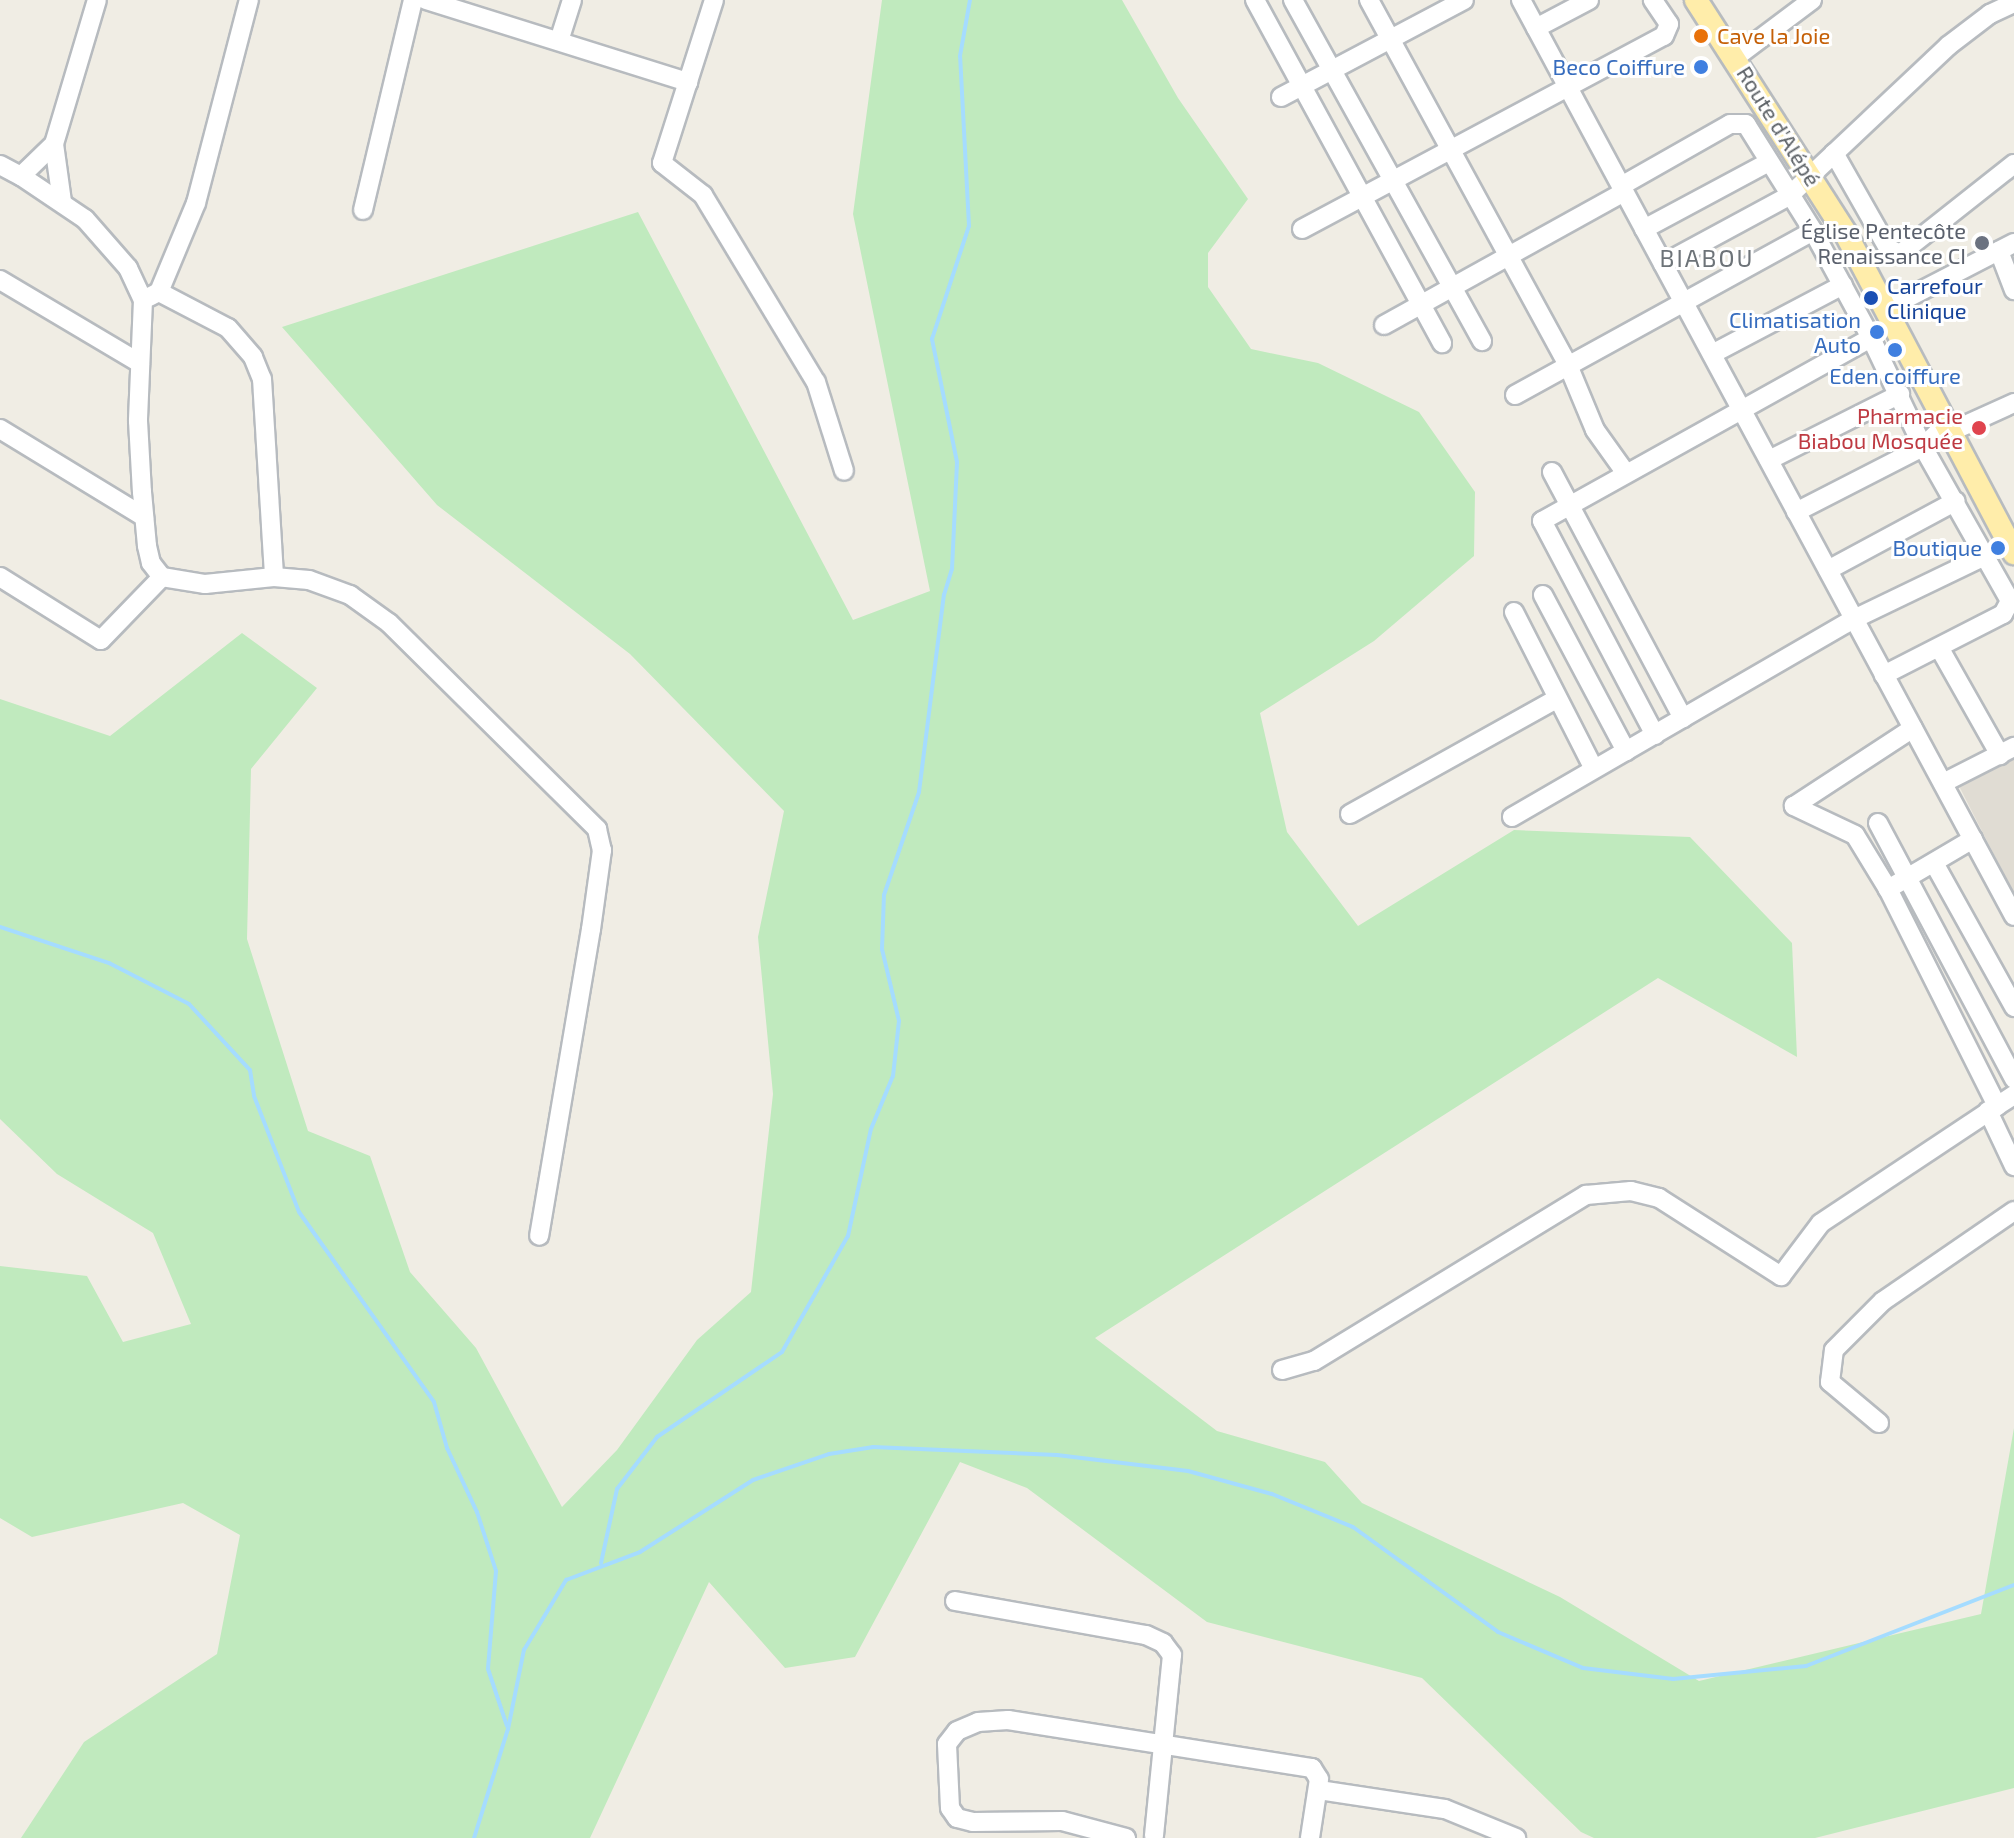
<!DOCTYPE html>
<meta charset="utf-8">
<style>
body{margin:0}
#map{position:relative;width:2014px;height:1838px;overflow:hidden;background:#f0ede4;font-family:"Exo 2",sans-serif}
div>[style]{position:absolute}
.education>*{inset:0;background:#e0dcd3}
.green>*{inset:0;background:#c0eabe}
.stream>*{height:4px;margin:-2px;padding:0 2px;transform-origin:2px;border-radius:2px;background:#a5dcff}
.roads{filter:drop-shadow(2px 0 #b7bbbf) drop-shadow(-2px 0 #b7bbbf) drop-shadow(0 2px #b7bbbf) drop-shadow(0 -2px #b7bbbf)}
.minor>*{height:18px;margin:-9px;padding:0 9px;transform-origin:9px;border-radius:9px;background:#fff}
.major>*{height:22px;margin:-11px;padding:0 11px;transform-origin:11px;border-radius:11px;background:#ffedaa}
.dots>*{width:22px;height:22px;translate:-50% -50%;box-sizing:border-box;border:4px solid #fff;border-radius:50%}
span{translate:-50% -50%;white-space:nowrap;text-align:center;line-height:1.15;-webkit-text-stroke:6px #fff;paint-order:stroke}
.food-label{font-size:22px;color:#c56008}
.left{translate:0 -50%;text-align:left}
.shop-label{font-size:22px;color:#366cbe}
.right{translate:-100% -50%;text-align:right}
.street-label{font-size:22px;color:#5c6166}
.worship-label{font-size:22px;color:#5b616d}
.transit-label{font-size:22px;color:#164399}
.health-label{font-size:22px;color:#be3a42}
.neighbourhood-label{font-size:24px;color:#6d7378;letter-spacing:2px}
</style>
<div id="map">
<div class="education">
<i style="clip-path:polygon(2014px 755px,2014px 894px,1959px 786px)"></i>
</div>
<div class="green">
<i style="clip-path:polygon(882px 0,1122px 0,1178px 98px,1248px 199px,1208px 253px,1208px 287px,1251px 349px,1318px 363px,1419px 412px,1475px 492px,1474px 556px,1374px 641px,1260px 713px,1287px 832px,1358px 926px,1514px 830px,1690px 837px,1792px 943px,1797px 1057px,1658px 978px,1095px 1338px,1217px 1431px,1325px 1462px,1362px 1503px,1560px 1597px,1699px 1681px,1981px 1614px,2014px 1428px,2014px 1788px,1815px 1838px,1594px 1838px,1581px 1832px,1422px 1678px,1207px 1622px,1027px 1488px,960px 1462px,855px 1657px,785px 1668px,709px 1582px,590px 1838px,21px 1838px,84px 1742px,217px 1654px,240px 1535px,183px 1503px,32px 1537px,0 1518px,0 1266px,87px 1276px,123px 1342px,191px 1324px,153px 1233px,57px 1174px,0 1119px,0 699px,110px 736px,242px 633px,317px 688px,251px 769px,247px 939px,308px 1131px,370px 1156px,410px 1272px,476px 1348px,562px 1507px,617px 1450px,697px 1340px,751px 1292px,773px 1094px,758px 937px,784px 811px,630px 654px,437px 505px,282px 327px,638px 212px,853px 620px,930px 591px,853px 214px)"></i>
</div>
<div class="stream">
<i style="left:0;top:927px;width:115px;rotate:18.3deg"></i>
<i style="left:109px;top:963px;width:90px;rotate:27.1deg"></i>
<i style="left:189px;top:1004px;width:90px;rotate:47.3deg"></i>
<i style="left:250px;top:1070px;width:26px;rotate:81deg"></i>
<i style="left:254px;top:1096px;width:124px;rotate:68.8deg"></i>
<i style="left:299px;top:1212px;width:233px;rotate:54.6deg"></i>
<i style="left:434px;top:1402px;width:48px;rotate:74.2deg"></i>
<i style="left:447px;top:1448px;width:71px;rotate:64.9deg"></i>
<i style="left:477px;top:1512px;width:62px;rotate:72.1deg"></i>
<i style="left:496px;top:1571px;width:98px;rotate:94.7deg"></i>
<i style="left:488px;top:1669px;width:60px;rotate:71.6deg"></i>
<i style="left:601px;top:1563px;width:76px;rotate:-77.8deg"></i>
<i style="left:617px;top:1489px;width:66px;rotate:-52.4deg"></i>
<i style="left:657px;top:1437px;width:151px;rotate:-34.2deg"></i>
<i style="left:782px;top:1352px;width:133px;rotate:-60.4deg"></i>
<i style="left:848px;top:1236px;width:109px;rotate:-77.9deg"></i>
<i style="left:871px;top:1129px;width:57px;rotate:-67.5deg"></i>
<i style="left:893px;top:1076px;width:55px;rotate:-83.8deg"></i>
<i style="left:899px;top:1021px;width:74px;rotate:-103.3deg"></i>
<i style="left:882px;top:949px;width:54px;rotate:-87.9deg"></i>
<i style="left:884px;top:895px;width:109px;rotate:-71.2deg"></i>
<i style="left:919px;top:792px;width:199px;rotate:-82.8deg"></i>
<i style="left:944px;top:595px;width:27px;rotate:-73deg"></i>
<i style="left:952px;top:569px;width:107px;rotate:-87.3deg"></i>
<i style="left:957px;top:462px;width:126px;rotate:-101.5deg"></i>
<i style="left:932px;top:339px;width:119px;rotate:-71.9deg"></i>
<i style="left:969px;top:226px;width:170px;rotate:-93deg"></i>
<i style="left:960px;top:56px;width:57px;rotate:-79.9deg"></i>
<i style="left:474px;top:1838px;width:114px;rotate:-72.7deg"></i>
<i style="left:508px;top:1729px;width:81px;rotate:-78.6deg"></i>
<i style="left:524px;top:1650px;width:82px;rotate:-59deg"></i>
<i style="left:566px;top:1580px;width:79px;rotate:-20.7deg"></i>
<i style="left:640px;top:1552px;width:134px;rotate:-32.5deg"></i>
<i style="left:753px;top:1480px;width:80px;rotate:-18.9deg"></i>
<i style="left:829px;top:1454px;width:45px;rotate:-9deg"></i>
<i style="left:873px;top:1447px;width:184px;rotate:2.5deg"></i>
<i style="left:1057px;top:1455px;width:132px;rotate:7deg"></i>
<i style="left:1188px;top:1471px;width:87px;rotate:15.3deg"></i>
<i style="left:1272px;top:1494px;width:87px;rotate:22.2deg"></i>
<i style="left:1353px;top:1527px;width:179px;rotate:35.9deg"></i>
<i style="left:1498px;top:1632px;width:92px;rotate:23deg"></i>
<i style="left:1583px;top:1668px;width:91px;rotate:7deg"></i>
<i style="left:1673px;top:1679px;width:134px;rotate:-5.6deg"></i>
<i style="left:1806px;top:1666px;width:223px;rotate:-21.3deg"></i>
</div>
<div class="roads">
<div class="minor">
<i style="left:426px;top:0;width:275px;rotate:17.4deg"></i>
<i style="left:714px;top:0;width:171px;rotate:107.7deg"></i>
<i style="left:662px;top:163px;width:52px;rotate:38deg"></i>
<i style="left:703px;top:195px;width:218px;rotate:58.9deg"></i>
<i style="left:816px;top:382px;width:93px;rotate:72.5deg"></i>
<i style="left:1255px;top:0;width:391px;rotate:61.4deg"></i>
<i style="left:1293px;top:0;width:390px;rotate:61deg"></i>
<i style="left:1369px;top:0;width:416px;rotate:61.4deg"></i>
<i style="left:1568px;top:365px;width:70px;rotate:67.4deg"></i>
<i style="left:1595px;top:430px;width:52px;rotate:54.5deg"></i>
<i style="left:1521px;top:0;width:1040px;rotate:61.71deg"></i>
<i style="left:1536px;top:28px;width:60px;rotate:-27.8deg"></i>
<i style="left:559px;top:41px;width:43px;rotate:-72.4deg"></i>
<i style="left:1736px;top:57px;width:95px;rotate:-36.9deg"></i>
<i style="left:1281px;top:97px;width:207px;rotate:-27.9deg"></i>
<i style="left:54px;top:144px;width:59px;rotate:82.1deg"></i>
<i style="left:1834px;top:153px;width:109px;rotate:60.4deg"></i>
<i style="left:1888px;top:248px;width:13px;rotate:27deg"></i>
<i style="left:1900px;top:254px;width:145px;rotate:-38.3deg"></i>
<i style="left:0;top:165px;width:24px;rotate:28deg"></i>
<i style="left:21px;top:176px;width:46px;rotate:-44.1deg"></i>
<i style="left:54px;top:144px;width:150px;rotate:-73.4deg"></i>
<i style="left:21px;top:176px;width:77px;rotate:33.9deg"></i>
<i style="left:85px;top:219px;width:65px;rotate:48.7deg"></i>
<i style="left:128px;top:268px;width:35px;rotate:65deg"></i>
<i style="left:143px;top:300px;width:121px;rotate:92.4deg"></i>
<i style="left:138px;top:421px;width:71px;rotate:86.8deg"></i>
<i style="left:142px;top:492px;width:54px;rotate:84.7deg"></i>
<i style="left:147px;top:546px;width:17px;rotate:77deg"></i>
<i style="left:151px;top:563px;width:18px;rotate:52deg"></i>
<i style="left:162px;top:577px;width:44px;rotate:9.2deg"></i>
<i style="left:205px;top:584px;width:69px;rotate:-5.8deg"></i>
<i style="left:274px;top:577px;width:35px;rotate:5deg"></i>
<i style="left:309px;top:580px;width:44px;rotate:20.1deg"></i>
<i style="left:350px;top:595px;width:48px;rotate:35.7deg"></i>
<i style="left:389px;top:623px;width:293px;rotate:44.7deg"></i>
<i style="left:597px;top:829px;width:22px;rotate:77deg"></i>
<i style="left:602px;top:850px;width:80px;rotate:97.9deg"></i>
<i style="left:591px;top:929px;width:311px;rotate:99.6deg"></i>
<i style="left:1621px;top:186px;width:125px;rotate:-29.6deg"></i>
<i style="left:1730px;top:124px;width:16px"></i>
<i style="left:1746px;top:124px;width:126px;rotate:57.9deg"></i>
<i style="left:1813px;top:231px;width:122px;rotate:61.5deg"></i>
<i style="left:1871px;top:338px;width:121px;rotate:64.5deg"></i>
<i style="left:1923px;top:447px;width:177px;rotate:60.5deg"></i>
<i style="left:2010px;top:601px;width:15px;rotate:118deg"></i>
<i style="left:2003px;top:614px;width:134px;rotate:152.9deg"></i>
<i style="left:363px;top:210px;width:216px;rotate:-76.6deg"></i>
<i style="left:1302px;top:229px;width:410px;rotate:-28.1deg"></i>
<i style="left:1664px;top:36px;width:13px;rotate:-67deg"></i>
<i style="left:1669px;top:24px;width:29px;rotate:-124deg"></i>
<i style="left:1644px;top:229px;width:142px;rotate:-28.2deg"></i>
<i style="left:1999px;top:251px;width:42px;rotate:69deg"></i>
<i style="left:1663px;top:264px;width:143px;rotate:-28.4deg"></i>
<i style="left:1789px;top:196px;width:219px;rotate:-43.3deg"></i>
<i style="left:1948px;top:46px;width:53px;rotate:-37.3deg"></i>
<i style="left:1990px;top:14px;width:26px;rotate:-25deg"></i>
<i style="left:0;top:280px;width:163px;rotate:30.7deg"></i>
<i style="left:159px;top:292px;width:78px;rotate:27.6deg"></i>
<i style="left:228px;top:328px;width:38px;rotate:49deg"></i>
<i style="left:253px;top:357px;width:24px;rotate:68deg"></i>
<i style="left:262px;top:379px;width:198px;rotate:86.5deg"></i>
<i style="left:149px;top:297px;width:11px;rotate:-27deg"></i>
<i style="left:159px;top:292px;width:96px;rotate:-67.4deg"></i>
<i style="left:196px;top:203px;width:210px;rotate:-75.4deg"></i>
<i style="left:1886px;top:309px;width:144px;rotate:-27.3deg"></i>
<i style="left:1384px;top:325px;width:274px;rotate:-29deg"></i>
<i style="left:1712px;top:354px;width:148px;rotate:-27.8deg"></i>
<i style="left:1515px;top:395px;width:340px;rotate:-28.8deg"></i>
<i style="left:0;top:429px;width:169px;rotate:31.4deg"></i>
<i style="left:1950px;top:432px;width:70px;rotate:-24.4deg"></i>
<i style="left:1769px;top:460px;width:147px;rotate:-26.7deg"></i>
<i style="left:1552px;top:472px;width:279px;rotate:62deg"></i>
<i style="left:1796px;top:512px;width:143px;rotate:-27.1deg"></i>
<i style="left:1923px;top:447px;width:33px;rotate:-45deg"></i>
<i style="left:1828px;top:570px;width:145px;rotate:-28.3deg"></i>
<i style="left:0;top:577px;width:119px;rotate:32deg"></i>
<i style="left:101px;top:640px;width:88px;rotate:-45.9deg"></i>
<i style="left:1543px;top:595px;width:177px;rotate:62deg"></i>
<i style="left:1514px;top:612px;width:176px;rotate:63deg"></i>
<i style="left:1940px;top:649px;width:122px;rotate:60.5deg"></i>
<i style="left:1655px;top:735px;width:242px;rotate:-117.8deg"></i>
<i style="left:1542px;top:521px;width:376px;rotate:-29.1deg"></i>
<i style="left:1943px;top:783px;width:80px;rotate:-26.9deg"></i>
<i style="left:1350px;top:814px;width:237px;rotate:-29.1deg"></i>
<i style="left:1512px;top:817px;width:395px;rotate:-30.1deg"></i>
<i style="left:1854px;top:619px;width:148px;rotate:-25.7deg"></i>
<i style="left:1878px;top:823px;width:290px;rotate:62deg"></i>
<i style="left:1973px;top:839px;width:99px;rotate:149.5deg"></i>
<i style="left:1888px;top:889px;width:243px;rotate:63.3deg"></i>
<i style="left:1997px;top:1106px;width:20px;rotate:-33deg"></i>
<i style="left:1934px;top:863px;width:165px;rotate:60.9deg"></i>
<i style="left:1888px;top:889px;width:63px;rotate:-121.4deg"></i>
<i style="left:1855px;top:835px;width:68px;rotate:-154.6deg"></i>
<i style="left:1794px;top:806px;width:142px;rotate:-33.2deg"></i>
<i style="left:1988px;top:1111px;width:61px;rotate:64.7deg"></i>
<i style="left:1282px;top:1370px;width:33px;rotate:-16deg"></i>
<i style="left:1314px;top:1361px;width:319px;rotate:-31.4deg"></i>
<i style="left:1586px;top:1195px;width:45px;rotate:-5.1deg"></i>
<i style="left:1631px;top:1191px;width:29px;rotate:14deg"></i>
<i style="left:1659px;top:1198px;width:145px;rotate:32.6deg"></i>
<i style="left:1781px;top:1276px;width:66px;rotate:-53deg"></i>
<i style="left:1821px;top:1223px;width:211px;rotate:-33.6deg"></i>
<i style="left:1879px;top:1423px;width:64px;rotate:-140.1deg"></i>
<i style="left:1830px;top:1382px;width:32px;rotate:-83deg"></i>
<i style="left:1834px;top:1350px;width:69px;rotate:-45deg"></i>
<i style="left:1883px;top:1301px;width:159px;rotate:-34.5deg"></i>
<i style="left:955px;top:1601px;width:194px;rotate:10.1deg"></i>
<i style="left:1146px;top:1635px;width:19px;rotate:25deg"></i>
<i style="left:1163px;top:1643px;width:15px;rotate:53deg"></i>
<i style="left:1172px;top:1655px;width:182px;rotate:95.7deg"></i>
<i style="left:1319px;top:1790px;width:127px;rotate:8.6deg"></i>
<i style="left:1445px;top:1809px;width:77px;rotate:22.2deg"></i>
<i style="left:1126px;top:1838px;width:66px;rotate:-165.1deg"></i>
<i style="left:1062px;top:1821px;width:89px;rotate:179.4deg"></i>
<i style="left:973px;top:1822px;width:16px;rotate:-166deg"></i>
<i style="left:957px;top:1818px;width:12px;rotate:-125deg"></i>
<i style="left:950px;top:1808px;width:64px;rotate:-92.7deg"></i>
<i style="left:947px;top:1744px;width:16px;rotate:-52deg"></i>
<i style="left:957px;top:1731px;width:23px;rotate:-23deg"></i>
<i style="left:978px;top:1722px;width:30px;rotate:-4deg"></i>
<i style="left:1008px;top:1720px;width:308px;rotate:9deg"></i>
<i style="left:1312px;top:1768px;width:13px;rotate:58deg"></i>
<i style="left:1319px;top:1779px;width:60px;rotate:98.7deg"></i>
</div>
<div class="major">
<i style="left:1696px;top:0;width:278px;rotate:57.3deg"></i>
<i style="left:1846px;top:234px;width:361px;rotate:62.2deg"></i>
</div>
</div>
<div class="dots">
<i style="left:1701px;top:36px;background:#e8710a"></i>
<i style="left:1701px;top:67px;background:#3f7fe0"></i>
<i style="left:1982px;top:243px;background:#6b7280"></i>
<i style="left:1871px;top:298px;background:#1a4fb4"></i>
<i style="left:1877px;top:332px;background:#3f7fe0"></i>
<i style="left:1895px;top:350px;background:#3f7fe0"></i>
<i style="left:1979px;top:428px;background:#e0444e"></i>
<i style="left:1998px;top:548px;background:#3f7fe0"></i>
</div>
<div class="food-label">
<span class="left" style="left:1717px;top:36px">Cave la Joie</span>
</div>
<div class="shop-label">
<span class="right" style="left:1685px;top:67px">Beco Coiffure</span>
<span class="right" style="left:1861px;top:332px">Climatisation<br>Auto</span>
<span style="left:1895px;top:376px">Eden coiffure</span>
<span class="right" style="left:1982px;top:548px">Boutique</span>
</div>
<div class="street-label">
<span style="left:1779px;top:126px;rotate:58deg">Route d'Alépé</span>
</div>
<div class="worship-label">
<span class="right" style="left:1966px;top:243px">Église Pentecôte<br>Renaissance CI</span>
</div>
<div class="transit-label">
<span class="left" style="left:1887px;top:298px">Carrefour<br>Clinique</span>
</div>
<div class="health-label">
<span class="right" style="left:1963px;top:428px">Pharmacie<br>Biabou Mosquée</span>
</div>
<div class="neighbourhood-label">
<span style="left:1707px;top:258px">BIABOU</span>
</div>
</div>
